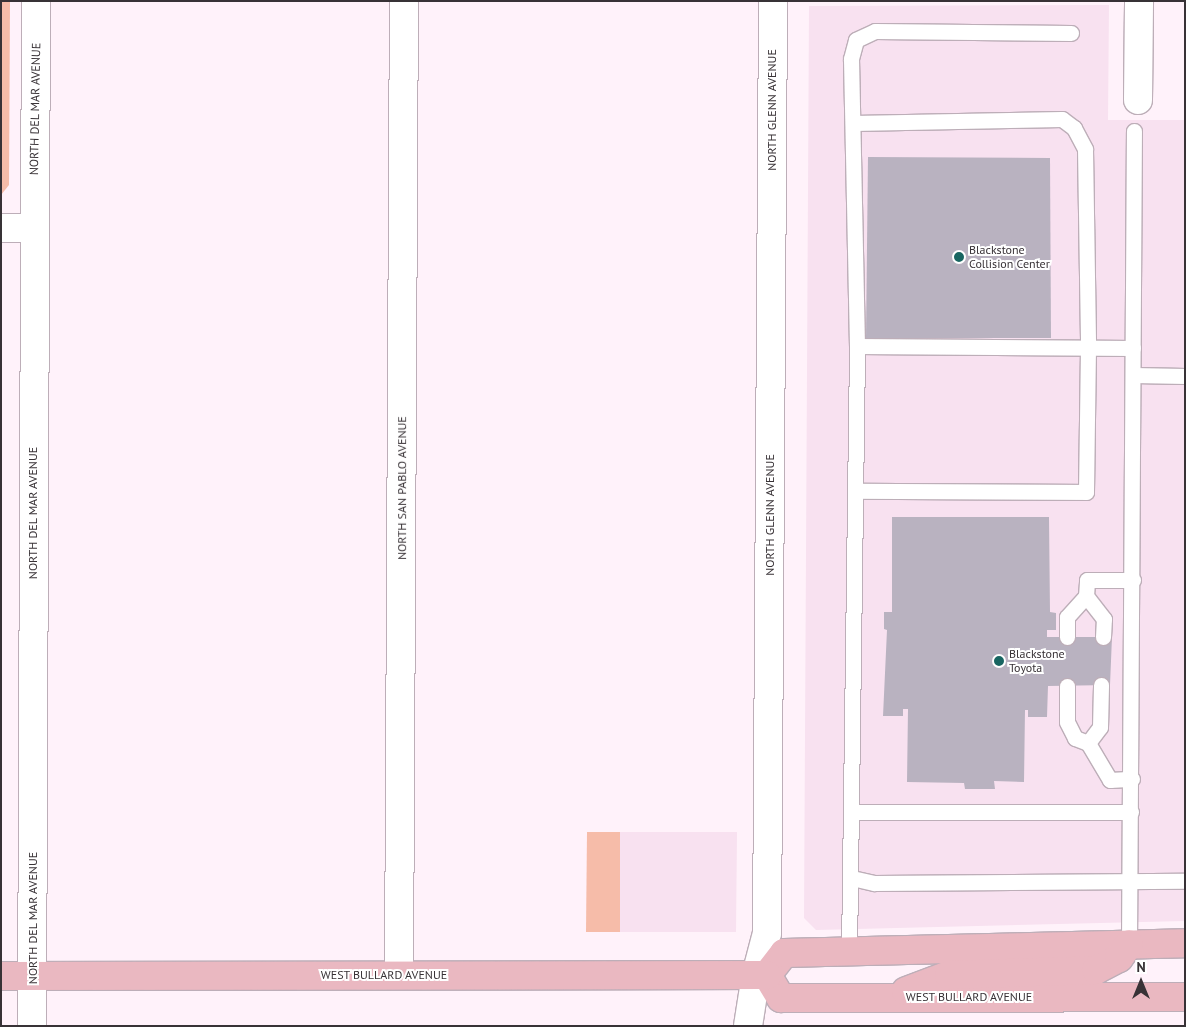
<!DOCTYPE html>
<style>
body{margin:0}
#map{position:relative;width:1186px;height:1027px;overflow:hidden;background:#fff2fa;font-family:"PT Sans",sans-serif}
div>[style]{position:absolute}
.built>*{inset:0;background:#f8e1f0}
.green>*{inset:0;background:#f6bca9}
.building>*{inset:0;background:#b9b2c0}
.roads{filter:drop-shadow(1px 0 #bdaeb8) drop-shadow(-1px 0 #bdaeb8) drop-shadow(0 1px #bdaeb8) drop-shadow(0 -1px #bdaeb8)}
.lane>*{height:15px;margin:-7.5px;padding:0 7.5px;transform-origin:7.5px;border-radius:7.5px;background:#fff}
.street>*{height:28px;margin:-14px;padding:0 14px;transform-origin:14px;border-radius:14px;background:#fff}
.primary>*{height:28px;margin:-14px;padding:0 14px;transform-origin:14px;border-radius:14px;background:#eab8c1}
.dots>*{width:14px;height:14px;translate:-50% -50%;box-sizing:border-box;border:2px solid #fff;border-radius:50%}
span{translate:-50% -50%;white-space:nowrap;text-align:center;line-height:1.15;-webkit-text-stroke:4px #fff;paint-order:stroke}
.street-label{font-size:12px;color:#383236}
.poi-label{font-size:12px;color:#383236}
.left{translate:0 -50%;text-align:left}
.frame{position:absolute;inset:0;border:2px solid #383236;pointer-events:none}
.north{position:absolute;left:1116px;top:957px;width:50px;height:50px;-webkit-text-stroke:4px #fff;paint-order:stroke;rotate:0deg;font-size:14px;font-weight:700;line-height:20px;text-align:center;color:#383236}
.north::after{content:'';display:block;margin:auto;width:18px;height:22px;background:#383236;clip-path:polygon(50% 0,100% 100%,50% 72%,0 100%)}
</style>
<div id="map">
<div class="built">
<i style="clip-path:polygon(1109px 5px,1108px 120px,1185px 120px,1185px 921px,816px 930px,804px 918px,809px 6px)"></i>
<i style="clip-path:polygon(620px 832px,737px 832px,736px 932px,620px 932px)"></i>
</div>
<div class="green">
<i style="clip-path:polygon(1px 1px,10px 1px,9px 185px,1px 195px)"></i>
<i style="clip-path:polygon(587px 832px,620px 832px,620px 932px,586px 932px)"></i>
</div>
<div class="building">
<i style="clip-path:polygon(868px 157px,1050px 158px,1051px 338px,866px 338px)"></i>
<i style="clip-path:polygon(892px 517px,1049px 517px,1050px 612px,1056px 613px,1056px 630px,1047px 630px,1047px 637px,1112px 637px,1110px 685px,1048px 686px,1047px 717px,1028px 717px,1028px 710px,1025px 710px,1024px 782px,994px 781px,995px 789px,965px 789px,964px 783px,907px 782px,908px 709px,903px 709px,903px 716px,883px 716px,887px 630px,884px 629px,884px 612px,892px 612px)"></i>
</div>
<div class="roads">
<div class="lane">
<i style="left:1071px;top:33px;width:196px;rotate:-179.4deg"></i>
<i style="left:875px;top:31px;width:21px;rotate:155deg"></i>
<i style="left:856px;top:40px;width:20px;rotate:105deg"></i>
<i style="left:851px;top:59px;width:287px;rotate:88.8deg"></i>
<i style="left:857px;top:346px;width:276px;rotate:0.4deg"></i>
<i style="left:853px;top:123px;width:209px;rotate:-1.1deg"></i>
<i style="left:1062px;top:119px;width:15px;rotate:37deg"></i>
<i style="left:1074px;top:128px;width:24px;rotate:62deg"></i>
<i style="left:1085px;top:149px;width:199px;rotate:89.1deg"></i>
<i style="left:1088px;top:348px;width:144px;rotate:90.8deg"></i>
<i style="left:1086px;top:492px;width:229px;rotate:-179.7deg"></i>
<i style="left:1133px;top:375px;width:52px;rotate:1.1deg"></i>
<i style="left:1067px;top:637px;width:20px;rotate:-90deg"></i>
<i style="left:1067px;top:617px;width:28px;rotate:-48deg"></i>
<i style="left:1103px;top:637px;width:18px;rotate:-87deg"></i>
<i style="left:1104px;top:619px;width:29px;rotate:-128deg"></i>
<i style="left:1086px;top:596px;width:16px;rotate:-86deg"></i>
<i style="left:1087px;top:580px;width:46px"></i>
<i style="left:1067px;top:686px;width:36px;rotate:90deg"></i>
<i style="left:1067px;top:722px;width:18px;rotate:63deg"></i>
<i style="left:1075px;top:738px;width:14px;rotate:21deg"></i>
<i style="left:1088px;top:743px;width:43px;rotate:59.3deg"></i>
<i style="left:1110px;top:780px;width:22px;rotate:-3deg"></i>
<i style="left:1088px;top:743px;width:20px;rotate:-53deg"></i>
<i style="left:1100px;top:727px;width:42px;rotate:-88.6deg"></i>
<i style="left:853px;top:812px;width:278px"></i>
<i style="left:852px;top:878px;width:23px;rotate:13deg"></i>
<i style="left:874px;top:883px;width:311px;rotate:-0.4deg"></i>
<i style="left:1129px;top:944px;width:813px;rotate:-89.65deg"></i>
<i style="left:849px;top:953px;width:607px;rotate:-89.24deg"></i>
</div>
<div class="street">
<i style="left:1138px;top:100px;width:99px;rotate:-89.4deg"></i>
<i style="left:1px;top:228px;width:33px"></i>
<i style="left:399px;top:974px;width:973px;rotate:-89.71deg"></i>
<i style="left:32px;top:1026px;width:1025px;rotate:-89.78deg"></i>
<i style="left:748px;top:1026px;width:52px;rotate:-81.1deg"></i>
<i style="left:756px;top:975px;width:43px;rotate:-75.3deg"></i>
<i style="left:767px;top:933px;width:932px;rotate:-89.63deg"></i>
</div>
<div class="primary">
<i style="left:767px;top:975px;width:27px;rotate:59deg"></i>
<i style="left:781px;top:998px;width:404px;rotate:-0.1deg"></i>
<i style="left:767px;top:975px;width:28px;rotate:-52deg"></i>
<i style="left:784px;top:953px;width:401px;rotate:-1.4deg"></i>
<i style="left:1px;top:976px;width:766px;rotate:-0.07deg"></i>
<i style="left:906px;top:991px;width:46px;rotate:-20.4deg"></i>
<i style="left:949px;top:975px;width:147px;rotate:-1.9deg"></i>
<i style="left:1096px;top:970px;width:26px;rotate:-28deg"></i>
<i style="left:1119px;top:958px;width:17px;rotate:-54deg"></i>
</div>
</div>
<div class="dots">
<i style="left:959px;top:257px;background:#186561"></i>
<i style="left:999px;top:661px;background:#186561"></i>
</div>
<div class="street-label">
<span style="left:35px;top:109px;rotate:-89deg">NORTH DEL MAR AVENUE</span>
<span style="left:772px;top:110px;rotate:-90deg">NORTH GLENN AVENUE</span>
<span style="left:402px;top:488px;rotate:-90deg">NORTH SAN PABLO AVENUE</span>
<span style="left:33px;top:513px;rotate:-90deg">NORTH DEL MAR AVENUE</span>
<span style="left:770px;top:515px;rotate:-90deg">NORTH GLENN AVENUE</span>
<span style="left:33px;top:918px;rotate:-90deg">NORTH DEL MAR AVENUE</span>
<span style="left:384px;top:975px">WEST BULLARD AVENUE</span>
<span style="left:969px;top:997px">WEST BULLARD AVENUE</span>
</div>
<div class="poi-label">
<span class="left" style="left:969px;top:257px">Blackstone<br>Collision Center</span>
<span class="left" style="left:1009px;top:661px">Blackstone<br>Toyota</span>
</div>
<div class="frame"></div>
<div class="north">N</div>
</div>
